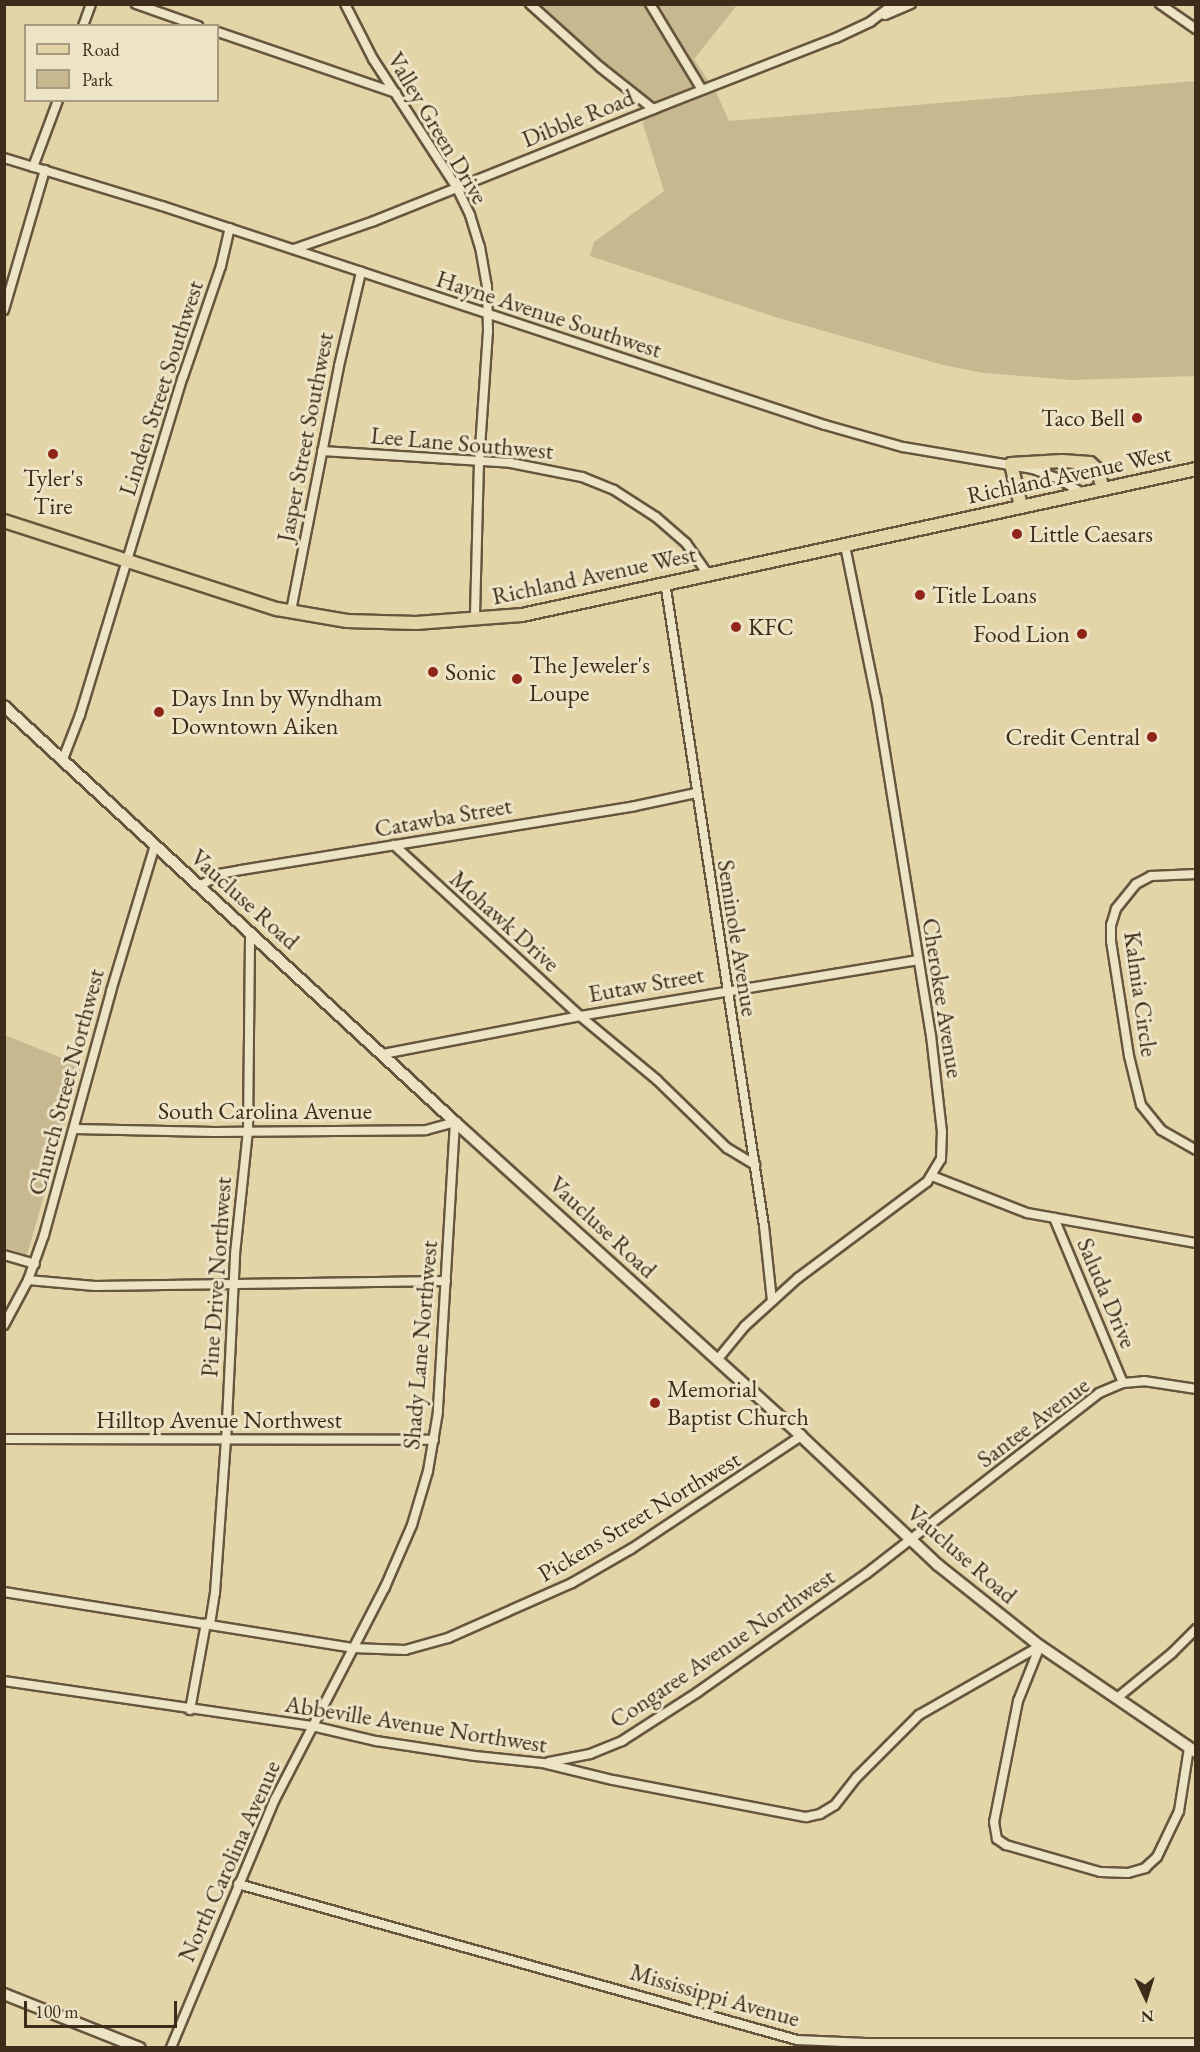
<!DOCTYPE html>
<style>
body{margin:0}
#map{position:relative;width:1200px;height:2052px;overflow:hidden;background:#e3d5a8;font-family:"EB Garamond",serif}
div>[style]{position:absolute}
.green>*{inset:0;background:#c7b890}
.roads{filter:drop-shadow(2px 0 #66563e) drop-shadow(-2px 0 #66563e) drop-shadow(0 2px #66563e) drop-shadow(0 -2px #66563e)}
.minor>*{height:8px;margin:-4px;padding:0 4px;transform-origin:4px;border-radius:4px;background:#ede4c6}
.tertiary>*{height:10px;margin:-5px;padding:0 5px;transform-origin:5px;border-radius:5px;background:#ede4c6}
.primary>*{height:12px;margin:-6px;padding:0 6px;transform-origin:6px;border-radius:6px;background:#e3d5a8}
.dots>*{width:16px;height:16px;translate:-50% -50%;box-sizing:border-box;border:3px solid #ede4c6;border-radius:50%}
span{translate:-50% -50%;white-space:nowrap;text-align:center;line-height:1.15;-webkit-text-stroke:6px #ede4c6;paint-order:stroke}
.street-label{font-size:24px;color:#3d2c1a}
.poi-label{font-size:24px;color:#3d2c1a}
.right{translate:-100% -50%;text-align:right}
.left{translate:0 -50%;text-align:left}
.frame{position:absolute;inset:0;border:6px solid #3d2c1a;pointer-events:none}
.legend{position:absolute;left:24px;top:24px;width:195px;height:78px;box-sizing:border-box;background:#ede4c6;border:2px solid #a79a81;margin:0;padding:8px 10px;list-style:none;font-size:18px;color:#3d2c1a}
.legend li{display:flex;align-items:center;gap:12px;height:30px}
.legend b{width:30px;border:2px solid #a79a81}
.north{position:absolute;left:1116px;top:1968px;width:60px;height:60px;-webkit-text-stroke:4px #ede4c6;paint-order:stroke;rotate:176deg;font-size:16px;font-weight:700;line-height:24px;text-align:center;color:#3d2c1a}
.north::after{content:'';display:block;margin:auto;width:21px;height:27px;background:#3d2c1a;clip-path:polygon(50% 0,100% 100%,50% 72%,0 100%)}
.scale{position:absolute;left:24px;top:2001px;width:153px;height:27px;box-sizing:border-box;border:3px solid #3d2c1a;border-top:0;padding-left:8px;font-size:18px;line-height:21px;white-space:nowrap;color:#3d2c1a;-webkit-text-stroke:4px #ede4c6;paint-order:stroke}
</style>
<div id="map">
<div class="green">
<i style="clip-path:polygon(538px 5px,737px 5px,694px 59px,717px 94px,729px 121px,1195px 81px,1195px 376px,1071px 380px,984px 373px,943px 365px,775px 317px,590px 256px,594px 242px,664px 191px,643px 124px,648px 102px)"></i>
<i style="clip-path:polygon(5px 1035px,81px 1066px,27px 1255px,5px 1248px)"></i>
</div>
<div class="roads">
<div class="minor">
<i style="left:136px;top:4px;width:66px;rotate:19.5deg"></i>
<i style="left:345px;top:4px;width:62px;rotate:63deg"></i>
<i style="left:373px;top:59px;width:154px;rotate:56.9deg"></i>
<i style="left:457px;top:188px;width:30px;rotate:64deg"></i>
<i style="left:470px;top:215px;width:34px;rotate:73deg"></i>
<i style="left:480px;top:247px;width:40px;rotate:80deg"></i>
<i style="left:487px;top:286px;width:45px;rotate:88.7deg"></i>
<i style="left:488px;top:331px;width:131px;rotate:93.9deg"></i>
<i style="left:479px;top:462px;width:158px;rotate:91.5deg"></i>
<i style="left:530px;top:4px;width:94px;rotate:42deg"></i>
<i style="left:600px;top:67px;width:68px;rotate:38.4deg"></i>
<i style="left:650px;top:4px;width:100px;rotate:58.8deg"></i>
<i style="left:1160px;top:4px;width:44px;rotate:34.8deg"></i>
<i style="left:885px;top:15px;width:28px;rotate:-23deg"></i>
<i style="left:83px;top:26px;width:23px;rotate:-70deg"></i>
<i style="left:218px;top:32px;width:188px;rotate:18.9deg"></i>
<i style="left:4px;top:158px;width:165px;rotate:16.9deg"></i>
<i style="left:162px;top:206px;width:698px;rotate:18.28deg"></i>
<i style="left:825px;top:425px;width:81px;rotate:15.8deg"></i>
<i style="left:903px;top:447px;width:132px;rotate:9.6deg"></i>
<i style="left:1033px;top:469px;width:28px;rotate:21deg"></i>
<i style="left:1059px;top:479px;width:27px;rotate:31deg"></i>
<i style="left:33px;top:167px;width:72px;rotate:-69.5deg"></i>
<i style="left:294px;top:249px;width:85px;rotate:-19.3deg"></i>
<i style="left:374px;top:221px;width:304px;rotate:-21.8deg"></i>
<i style="left:656px;top:108px;width:193px;rotate:-21.3deg"></i>
<i style="left:836px;top:38px;width:38px;rotate:-25deg"></i>
<i style="left:870px;top:22px;width:30px;rotate:-37deg"></i>
<i style="left:4px;top:310px;width:146px;rotate:-73.7deg"></i>
<i style="left:322px;top:451px;width:189px;rotate:3.6deg"></i>
<i style="left:511px;top:463px;width:72px;rotate:11.2deg"></i>
<i style="left:582px;top:477px;width:35px;rotate:22deg"></i>
<i style="left:614px;top:490px;width:50px;rotate:32.7deg"></i>
<i style="left:656px;top:517px;width:40px;rotate:41deg"></i>
<i style="left:686px;top:543px;width:37px;rotate:55deg"></i>
<i style="left:665px;top:582px;width:652px;rotate:81.26deg"></i>
<i style="left:764px;top:1226px;width:75px;rotate:83.9deg"></i>
<i style="left:291px;top:611px;width:250px;rotate:-78.9deg"></i>
<i style="left:339px;top:366px;width:97px;rotate:-76.8deg"></i>
<i style="left:63px;top:759px;width:47px;rotate:-68.9deg"></i>
<i style="left:80px;top:715px;width:353px;rotate:-73.1deg"></i>
<i style="left:183px;top:377px;width:117px;rotate:-71.1deg"></i>
<i style="left:221px;top:266px;width:39px;rotate:-77deg"></i>
<i style="left:394px;top:845px;width:253px;rotate:42.6deg"></i>
<i style="left:580px;top:1016px;width:100px;rotate:39.7deg"></i>
<i style="left:657px;top:1080px;width:98px;rotate:44.2deg"></i>
<i style="left:727px;top:1148px;width:33px;rotate:31deg"></i>
<i style="left:1196px;top:874px;width:45px;rotate:177.5deg"></i>
<i style="left:1151px;top:876px;width:17px;rotate:152deg"></i>
<i style="left:1136px;top:884px;width:32px;rotate:129deg"></i>
<i style="left:1116px;top:909px;width:17px;rotate:107deg"></i>
<i style="left:1111px;top:925px;width:16px;rotate:90deg"></i>
<i style="left:1111px;top:941px;width:116px;rotate:81.1deg"></i>
<i style="left:1129px;top:1056px;width:50px;rotate:76.2deg"></i>
<i style="left:1141px;top:1105px;width:32px;rotate:51deg"></i>
<i style="left:1161px;top:1130px;width:40px;rotate:29.7deg"></i>
<i style="left:200px;top:886px;width:22px;rotate:-32deg"></i>
<i style="left:219px;top:874px;width:22px;rotate:-10deg"></i>
<i style="left:241px;top:870px;width:399px;rotate:-9.2deg"></i>
<i style="left:635px;top:806px;width:62px;rotate:-12deg"></i>
<i style="left:383px;top:1054px;width:201px;rotate:-10.9deg"></i>
<i style="left:580px;top:1016px;width:342px;rotate:-9.4deg"></i>
<i style="left:75px;top:1129px;width:139px;rotate:1.2deg"></i>
<i style="left:214px;top:1132px;width:212px;rotate:-0.5deg"></i>
<i style="left:426px;top:1130px;width:30px;rotate:-15deg"></i>
<i style="left:455px;top:1122px;width:290px;rotate:93.4deg"></i>
<i style="left:438px;top:1412px;width:60px;rotate:99.6deg"></i>
<i style="left:428px;top:1471px;width:56px;rotate:106.5deg"></i>
<i style="left:412px;top:1525px;width:68px;rotate:113.5deg"></i>
<i style="left:385px;top:1587px;width:239px;rotate:117.4deg"></i>
<i style="left:275px;top:1799px;width:270px;rotate:112.7deg"></i>
<i style="left:932px;top:1176px;width:102px;rotate:21.3deg"></i>
<i style="left:1027px;top:1213px;width:172px;rotate:10.1deg"></i>
<i style="left:1054px;top:1218px;width:179px;rotate:67.3deg"></i>
<i style="left:4px;top:1255px;width:32px;rotate:16deg"></i>
<i style="left:28px;top:1280px;width:67px;rotate:5.1deg"></i>
<i style="left:95px;top:1286px;width:351px;rotate:-0.8deg"></i>
<i style="left:4px;top:1325px;width:51px;rotate:-61.9deg"></i>
<i style="left:28px;top:1280px;width:48px;rotate:-70.4deg"></i>
<i style="left:44px;top:1235px;width:253px;rotate:-74.6deg"></i>
<i style="left:111px;top:991px;width:152px;rotate:-73.2deg"></i>
<i style="left:717px;top:1360px;width:44px;rotate:-50.5deg"></i>
<i style="left:745px;top:1326px;width:72px;rotate:-42.2deg"></i>
<i style="left:798px;top:1278px;width:161px;rotate:-36.7deg"></i>
<i style="left:927px;top:1182px;width:27px;rotate:-59deg"></i>
<i style="left:941px;top:1159px;width:27px;rotate:-88deg"></i>
<i style="left:942px;top:1132px;width:97px;rotate:-96.5deg"></i>
<i style="left:931px;top:1036px;width:342px;rotate:-99.2deg"></i>
<i style="left:876px;top:698px;width:156px;rotate:-101.5deg"></i>
<i style="left:4px;top:1439px;width:430px;rotate:0.1deg"></i>
<i style="left:4px;top:1592px;width:353px;rotate:9.1deg"></i>
<i style="left:353px;top:1648px;width:52px;rotate:2.2deg"></i>
<i style="left:405px;top:1650px;width:45px;rotate:-15.6deg"></i>
<i style="left:448px;top:1638px;width:136px;rotate:-23.9deg"></i>
<i style="left:572px;top:1583px;width:68px;rotate:-30deg"></i>
<i style="left:631px;top:1549px;width:204px;rotate:-33.6deg"></i>
<i style="left:210px;top:1624px;width:31px;rotate:-81deg"></i>
<i style="left:215px;top:1593px;width:152px;rotate:-85.9deg"></i>
<i style="left:226px;top:1441px;width:187px;rotate:-87.2deg"></i>
<i style="left:235px;top:1254px;width:124px;rotate:-84deg"></i>
<i style="left:248px;top:1131px;width:199px;rotate:-89.4deg"></i>
<i style="left:1040px;top:1646px;width:59px;rotate:111.8deg"></i>
<i style="left:1018px;top:1701px;width:123px;rotate:101.2deg"></i>
<i style="left:994px;top:1822px;width:17px;rotate:80deg"></i>
<i style="left:997px;top:1839px;width:11px;rotate:34deg"></i>
<i style="left:1006px;top:1845px;width:98px;rotate:16deg"></i>
<i style="left:1100px;top:1872px;width:28px;rotate:2deg"></i>
<i style="left:1128px;top:1873px;width:18px;rotate:-16deg"></i>
<i style="left:1145px;top:1868px;width:16px;rotate:-43deg"></i>
<i style="left:1157px;top:1857px;width:51px;rotate:-64.4deg"></i>
<i style="left:1179px;top:1811px;width:64px;rotate:-81deg"></i>
<i style="left:4px;top:1681px;width:311px;rotate:8.3deg"></i>
<i style="left:312px;top:1726px;width:66px;rotate:13.2deg"></i>
<i style="left:376px;top:1741px;width:100px;rotate:8.6deg"></i>
<i style="left:475px;top:1756px;width:68px;rotate:5.9deg"></i>
<i style="left:543px;top:1763px;width:72px;rotate:13.7deg"></i>
<i style="left:613px;top:1780px;width:197px;rotate:10.9deg"></i>
<i style="left:806px;top:1817px;width:14px;rotate:-12deg"></i>
<i style="left:820px;top:1814px;width:17px;rotate:-31deg"></i>
<i style="left:835px;top:1805px;width:36px;rotate:-52deg"></i>
<i style="left:857px;top:1777px;width:88px;rotate:-45deg"></i>
<i style="left:919px;top:1715px;width:139px;rotate:-29.7deg"></i>
<i style="left:1117px;top:1698px;width:71px;rotate:-39.3deg"></i>
<i style="left:1172px;top:1653px;width:34px;rotate:-45deg"></i>
<i style="left:190px;top:1710px;width:88px;rotate:-79.6deg"></i>
<i style="left:549px;top:1762px;width:42px;rotate:-11deg"></i>
<i style="left:590px;top:1754px;width:35px;rotate:-22deg"></i>
<i style="left:622px;top:1741px;width:90px;rotate:-32.8deg"></i>
<i style="left:698px;top:1692px;width:205px;rotate:-35.1deg"></i>
<i style="left:866px;top:1574px;width:295px;rotate:-37.8deg"></i>
<i style="left:1099px;top:1393px;width:26px;rotate:-23deg"></i>
<i style="left:1123px;top:1383px;width:21px;rotate:-5deg"></i>
<i style="left:1144px;top:1381px;width:53px;rotate:8.7deg"></i>
<i style="left:238px;top:1884px;width:580px;rotate:15.59deg"></i>
<i style="left:797px;top:2040px;width:69px;rotate:2.5deg"></i>
<i style="left:866px;top:2043px;width:330px"></i>
</div>
<div class="tertiary">
<i style="left:4px;top:706px;width:614px;rotate:42.69deg"></i>
<i style="left:455px;top:1122px;width:467px;rotate:42.2deg"></i>
<i style="left:801px;top:1436px;width:188px;rotate:43.3deg"></i>
<i style="left:938px;top:1565px;width:130px;rotate:38.5deg"></i>
<i style="left:1040px;top:1646px;width:189px;rotate:34.2deg"></i>
<i style="left:4px;top:1994px;width:146px;rotate:21.7deg"></i>
</div>
<div class="primary">
<i style="left:1021px;top:506px;width:43px;rotate:-103.4deg"></i>
<i style="left:1011px;top:464px;width:51px;rotate:-3.4deg"></i>
<i style="left:1062px;top:461px;width:28px;rotate:4deg"></i>
<i style="left:1090px;top:463px;width:9px;rotate:41deg"></i>
<i style="left:1097px;top:469px;width:21px;rotate:73deg"></i>
<i style="left:4px;top:521px;width:287px;rotate:17.9deg"></i>
<i style="left:277px;top:609px;width:71px;rotate:9.7deg"></i>
<i style="left:347px;top:621px;width:69px;rotate:1.7deg"></i>
<i style="left:416px;top:623px;width:106px;rotate:-4.3deg"></i>
<i style="left:522px;top:615px;width:690px;rotate:-12.22deg"></i>
</div>
</div>
<div class="dots">
<i style="left:1137px;top:418px;background:#8f2418"></i>
<i style="left:53px;top:454px;background:#8f2418"></i>
<i style="left:1017px;top:534px;background:#8f2418"></i>
<i style="left:920px;top:595px;background:#8f2418"></i>
<i style="left:736px;top:627px;background:#8f2418"></i>
<i style="left:1082px;top:634px;background:#8f2418"></i>
<i style="left:433px;top:672px;background:#8f2418"></i>
<i style="left:517px;top:679px;background:#8f2418"></i>
<i style="left:159px;top:712px;background:#8f2418"></i>
<i style="left:1152px;top:737px;background:#8f2418"></i>
<i style="left:655px;top:1403px;background:#8f2418"></i>
</div>
<div class="street-label">
<span style="left:578px;top:118px;rotate:-22deg">Dibble Road</span>
<span style="left:438px;top:128px;rotate:59deg">Valley Green Drive</span>
<span style="left:549px;top:314px;rotate:18deg">Hayne Avenue Southwest</span>
<span style="left:161px;top:388px;rotate:-72deg">Linden Street Southwest</span>
<span style="left:305px;top:437px;rotate:-79deg">Jasper Street Southwest</span>
<span style="left:462px;top:443px;rotate:5deg">Lee Lane Southwest</span>
<span style="left:1069px;top:474px;rotate:-12deg">Richland Avenue West</span>
<span style="left:594px;top:575px;rotate:-12deg">Richland Avenue West</span>
<span style="left:443px;top:817px;rotate:-10deg">Catawba Street</span>
<span style="left:245px;top:899px;rotate:42deg">Vaucluse Road</span>
<span style="left:505px;top:921px;rotate:42deg">Mohawk Drive</span>
<span style="left:738px;top:938px;rotate:81deg">Seminole Avenue</span>
<span style="left:646px;top:984px;rotate:-10deg">Eutaw Street</span>
<span style="left:1141px;top:994px;rotate:82deg">Kalmia Circle</span>
<span style="left:943px;top:998px;rotate:81deg">Cherokee Avenue</span>
<span style="left:66px;top:1082px;rotate:-75deg">Church Street Northwest</span>
<span style="left:265px;top:1111px">South Carolina Avenue</span>
<span style="left:603px;top:1227px;rotate:43deg">Vaucluse Road</span>
<span style="left:216px;top:1277px;rotate:-86deg">Pine Drive Northwest</span>
<span style="left:1107px;top:1293px;rotate:67deg">Saluda Drive</span>
<span style="left:420px;top:1345px;rotate:-85deg">Shady Lane Northwest</span>
<span style="left:219px;top:1420px">Hilltop Avenue Northwest</span>
<span style="left:1033px;top:1422px;rotate:-37deg">Santee Avenue</span>
<span style="left:639px;top:1516px;rotate:-31deg">Pickens Street Northwest</span>
<span style="left:962px;top:1554px;rotate:41deg">Vaucluse Road</span>
<span style="left:722px;top:1648px;rotate:-34deg">Congaree Avenue Northwest</span>
<span style="left:416px;top:1724px;rotate:9deg">Abbeville Avenue Northwest</span>
<span style="left:229px;top:1861px;rotate:-66deg">North Carolina Avenue</span>
<span style="left:715px;top:1995px;rotate:16deg">Mississippi Avenue</span>
</div>
<div class="poi-label">
<span class="right" style="left:1125px;top:418px">Taco Bell</span>
<span style="left:53px;top:492px">Tyler's<br>Tire</span>
<span class="left" style="left:1029px;top:534px">Little Caesars</span>
<span class="left" style="left:932px;top:595px">Title Loans</span>
<span class="left" style="left:748px;top:627px">KFC</span>
<span class="right" style="left:1070px;top:634px">Food Lion</span>
<span class="left" style="left:529px;top:679px">The Jeweler's<br>Loupe</span>
<span class="left" style="left:445px;top:672px">Sonic</span>
<span class="left" style="left:171px;top:712px">Days Inn by Wyndham<br>Downtown Aiken</span>
<span class="right" style="left:1140px;top:737px">Credit Central</span>
<span class="left" style="left:667px;top:1403px">Memorial<br>Baptist Church</span>
</div>
<div class="frame"></div>
<ul class="legend">
<li><b style="height:8px;background:#e3d5a8"></b>Road</li>
<li><b style="height:16px;background:#c7b890"></b>Park</li>
</ul>
<div class="north">N</div>
<div class="scale">100 m</div>
</div>
